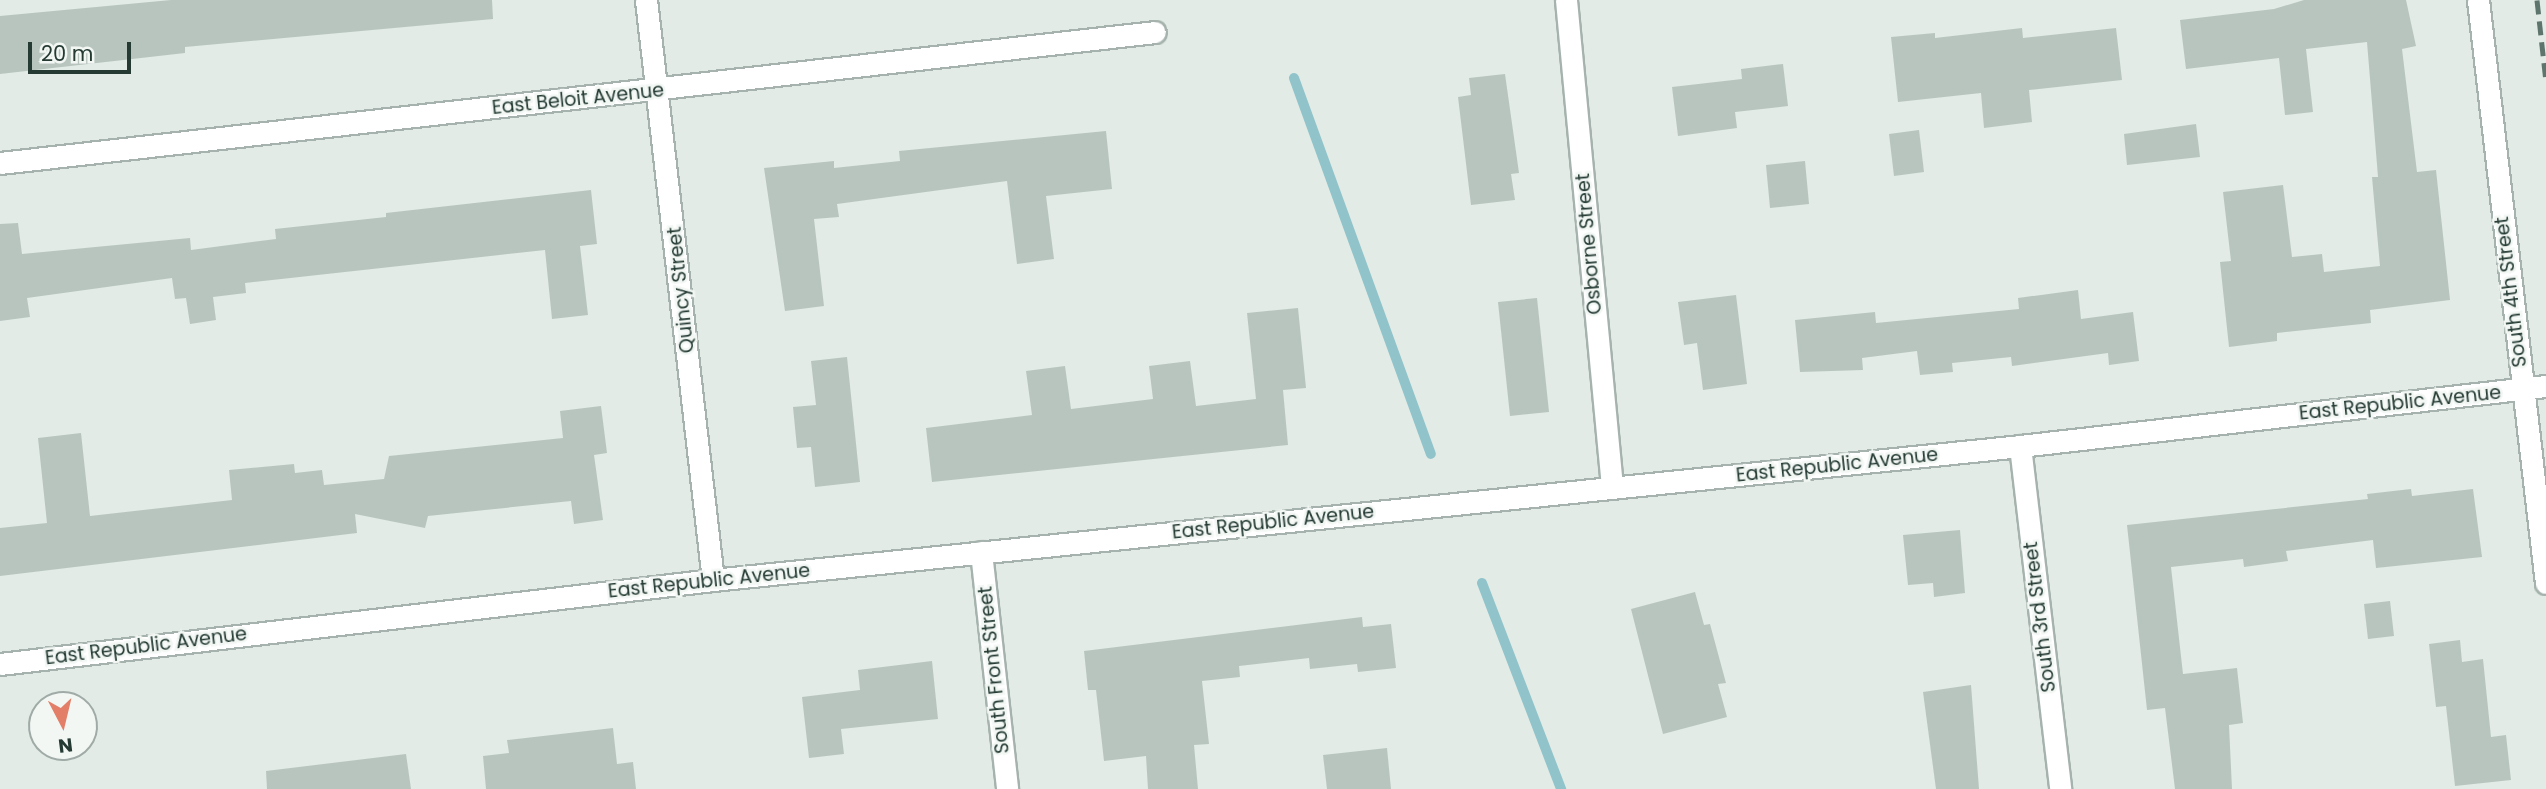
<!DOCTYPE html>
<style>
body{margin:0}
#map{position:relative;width:2546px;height:789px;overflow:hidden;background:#e2ebe6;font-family:Poppins,sans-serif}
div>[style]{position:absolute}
.stream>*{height:10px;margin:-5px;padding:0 5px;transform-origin:5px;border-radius:5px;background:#90c4ca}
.building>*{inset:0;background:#b8c5bf}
.roads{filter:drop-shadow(2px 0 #a5b2ad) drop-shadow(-2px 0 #a5b2ad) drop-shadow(0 2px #a5b2ad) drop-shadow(0 -2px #a5b2ad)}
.minor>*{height:21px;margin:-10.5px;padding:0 10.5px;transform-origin:10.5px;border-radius:10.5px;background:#fff}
.rail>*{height:5px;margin-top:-2.5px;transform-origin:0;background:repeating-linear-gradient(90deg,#5e756e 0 14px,transparent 0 21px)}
span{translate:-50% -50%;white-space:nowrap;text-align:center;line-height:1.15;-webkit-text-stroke:5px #f2f7f4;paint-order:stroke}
.street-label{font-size:19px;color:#243a33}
.north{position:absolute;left:28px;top:691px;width:70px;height:70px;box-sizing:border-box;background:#f2f7f4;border:2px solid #a0aba7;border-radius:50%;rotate:173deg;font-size:19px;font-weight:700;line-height:28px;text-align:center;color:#243a33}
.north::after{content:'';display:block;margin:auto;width:24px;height:32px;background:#e37f68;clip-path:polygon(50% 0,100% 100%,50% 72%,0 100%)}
.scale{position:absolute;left:28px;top:42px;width:103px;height:32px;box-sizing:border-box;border:4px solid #243a33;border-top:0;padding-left:9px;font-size:21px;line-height:24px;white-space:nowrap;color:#243a33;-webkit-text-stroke:5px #f2f7f4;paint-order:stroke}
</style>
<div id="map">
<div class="stream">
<i style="left:1294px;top:78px;width:400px;rotate:70deg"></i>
<i style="left:1482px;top:583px;width:221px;rotate:69deg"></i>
</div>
<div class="building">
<i style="clip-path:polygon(171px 0,492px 0,493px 19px,185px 47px,185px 53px,0 74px,0 16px)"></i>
<i style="clip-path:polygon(2304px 0,2406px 0,2416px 46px,2402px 49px,2417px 172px,2436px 170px,2450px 300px,2370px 310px,2371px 323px,2277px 333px,2277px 341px,2229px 347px,2220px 262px,2231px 261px,2223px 192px,2283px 185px,2292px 257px,2322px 254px,2324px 272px,2380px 266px,2372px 177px,2378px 177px,2367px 42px,2306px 49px,2313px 112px,2285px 115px,2279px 58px,2186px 69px,2180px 20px,2274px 9px)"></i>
<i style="clip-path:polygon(2022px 28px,2023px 38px,2116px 28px,2122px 80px,2029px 90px,2032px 122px,1984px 128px,1981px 93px,1898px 102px,1891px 37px,1935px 33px,1935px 38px)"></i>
<i style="clip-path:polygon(1783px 64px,1788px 106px,1735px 112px,1737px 128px,1678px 136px,1672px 87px,1742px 79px,1741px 69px)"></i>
<i style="clip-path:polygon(1505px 74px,1519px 173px,1511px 174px,1515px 200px,1471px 205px,1458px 97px,1471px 95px,1469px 78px)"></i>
<i style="clip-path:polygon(2196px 124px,2200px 157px,2127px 165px,2124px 134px)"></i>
<i style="clip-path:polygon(1919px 130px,1924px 172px,1894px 176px,1889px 134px)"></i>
<i style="clip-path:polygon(1106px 131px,1112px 189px,1046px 196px,1054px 259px,1017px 264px,1007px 181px,837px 204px,839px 217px,814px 219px,824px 306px,785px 311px,764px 168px,834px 161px,834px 168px,900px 161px,899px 151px)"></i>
<i style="clip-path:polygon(1805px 161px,1809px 204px,1770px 208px,1766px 165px)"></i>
<i style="clip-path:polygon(591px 190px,597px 244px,580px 246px,588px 315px,552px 319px,545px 250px,245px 283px,246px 293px,213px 297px,216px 320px,190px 324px,186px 298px,175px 299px,172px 278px,27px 298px,30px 317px,0 321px,0 224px,18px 223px,22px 254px,190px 238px,191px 250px,276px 239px,275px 229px,386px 217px,386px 213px)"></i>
<i style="clip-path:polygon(2078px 290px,2081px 319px,2133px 312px,2139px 361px,2109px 365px,2108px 353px,2012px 366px,2011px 357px,1952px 363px,1953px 372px,1920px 375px,1917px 351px,1862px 358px,1863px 370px,1800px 372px,1795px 320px,1875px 312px,1876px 323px,2019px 309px,2018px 298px)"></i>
<i style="clip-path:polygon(1736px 295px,1747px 384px,1703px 390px,1697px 343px,1684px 345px,1678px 302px)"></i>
<i style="clip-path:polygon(1537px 298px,1549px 412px,1510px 416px,1498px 302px)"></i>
<i style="clip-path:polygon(1298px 308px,1306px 388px,1283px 390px,1288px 445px,932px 482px,926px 428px,1032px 415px,1026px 371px,1065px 366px,1071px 409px,1153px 399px,1149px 366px,1190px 361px,1196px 406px,1256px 399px,1247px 313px)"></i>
<i style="clip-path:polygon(847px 357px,860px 482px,815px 487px,811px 447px,797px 448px,793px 407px,816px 405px,811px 361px)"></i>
<i style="clip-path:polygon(601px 406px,607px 453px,594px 455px,603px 520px,574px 524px,571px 501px,428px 516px,425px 528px,355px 514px,357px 533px,0 576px,0 528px,47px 523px,38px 438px,81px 433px,90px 516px,232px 500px,229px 470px,294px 464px,295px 473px,322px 470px,324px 485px,384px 479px,389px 456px,563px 438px,560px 411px)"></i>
<i style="clip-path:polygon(2411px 489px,2412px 496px,2473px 489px,2482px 557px,2376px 568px,2373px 540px,2286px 551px,2288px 561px,2244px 567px,2243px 559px,2171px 567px,2183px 674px,2237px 668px,2243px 723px,2229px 725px,2232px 789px,2175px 789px,2165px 708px,2147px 710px,2127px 525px,2368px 499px,2367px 494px)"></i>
<i style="clip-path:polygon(1960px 530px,1965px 593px,1934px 597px,1933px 583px,1908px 585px,1903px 535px)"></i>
<i style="clip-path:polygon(1695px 592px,1704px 625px,1710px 624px,1726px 683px,1718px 684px,1727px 717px,1663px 734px,1631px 609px)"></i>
<i style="clip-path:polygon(2390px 601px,2394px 636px,2368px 639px,2364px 604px)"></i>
<i style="clip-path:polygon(1362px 617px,1363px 627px,1391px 624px,1396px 668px,1358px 672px,1357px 664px,1310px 669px,1309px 658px,1239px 666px,1240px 677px,1202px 681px,1209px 744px,1194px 745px,1198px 789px,1148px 789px,1146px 756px,1104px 761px,1096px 690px,1088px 690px,1084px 651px)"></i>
<i style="clip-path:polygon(2460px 640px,2462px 662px,2483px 659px,2491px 737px,2506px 735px,2511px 780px,2455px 786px,2446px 706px,2436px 707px,2429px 644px)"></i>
<i style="clip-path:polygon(932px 661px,938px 719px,841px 729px,844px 754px,809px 758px,802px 697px,860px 690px,858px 670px)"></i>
<i style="clip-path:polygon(1971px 685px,1979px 789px,1936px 789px,1923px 692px)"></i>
<i style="clip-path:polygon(613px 728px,617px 764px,633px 762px,636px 789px,486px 789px,483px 756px,509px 753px,507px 740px)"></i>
<i style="clip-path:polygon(1387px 748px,1391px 789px,1327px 789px,1323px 755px)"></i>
<i style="clip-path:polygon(406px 754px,411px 789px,267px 789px,266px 771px)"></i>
</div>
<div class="roads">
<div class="minor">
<i style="left:646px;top:0;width:584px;rotate:83.41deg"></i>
<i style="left:1566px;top:0;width:490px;rotate:84.6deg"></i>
<i style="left:2478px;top:0;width:587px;rotate:83.35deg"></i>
<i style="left:0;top:163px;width:1162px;rotate:-6.47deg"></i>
<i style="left:2020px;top:446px;width:345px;rotate:83.3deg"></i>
<i style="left:981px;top:552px;width:238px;rotate:83.7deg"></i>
<i style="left:0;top:664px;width:718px;rotate:-6.72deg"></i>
<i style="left:713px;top:580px;width:1314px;rotate:-5.85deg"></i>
<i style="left:2020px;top:446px;width:529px;rotate:-6.51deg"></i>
</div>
</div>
<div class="rail">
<i style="left:2537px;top:0;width:81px;rotate:83.7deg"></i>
</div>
<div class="street-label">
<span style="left:578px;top:99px;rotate:-6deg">East Beloit Avenue</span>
<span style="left:1589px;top:244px;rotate:-95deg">Osborne Street</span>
<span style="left:681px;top:290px;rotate:-96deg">Quincy Street</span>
<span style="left:2511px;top:292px;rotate:-97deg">South 4th Street</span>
<span style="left:2400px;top:403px;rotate:-6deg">East Republic Avenue</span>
<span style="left:1837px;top:465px;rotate:-6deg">East Republic Avenue</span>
<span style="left:1273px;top:522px;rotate:-6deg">East Republic Avenue</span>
<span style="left:709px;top:581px;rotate:-6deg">East Republic Avenue</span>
<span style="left:2040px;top:617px;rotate:-97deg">South 3rd Street</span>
<span style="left:146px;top:646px;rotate:-7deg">East Republic Avenue</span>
<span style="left:994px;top:670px;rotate:-96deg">South Front Street</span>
</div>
<div class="north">N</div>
<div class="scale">20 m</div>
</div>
